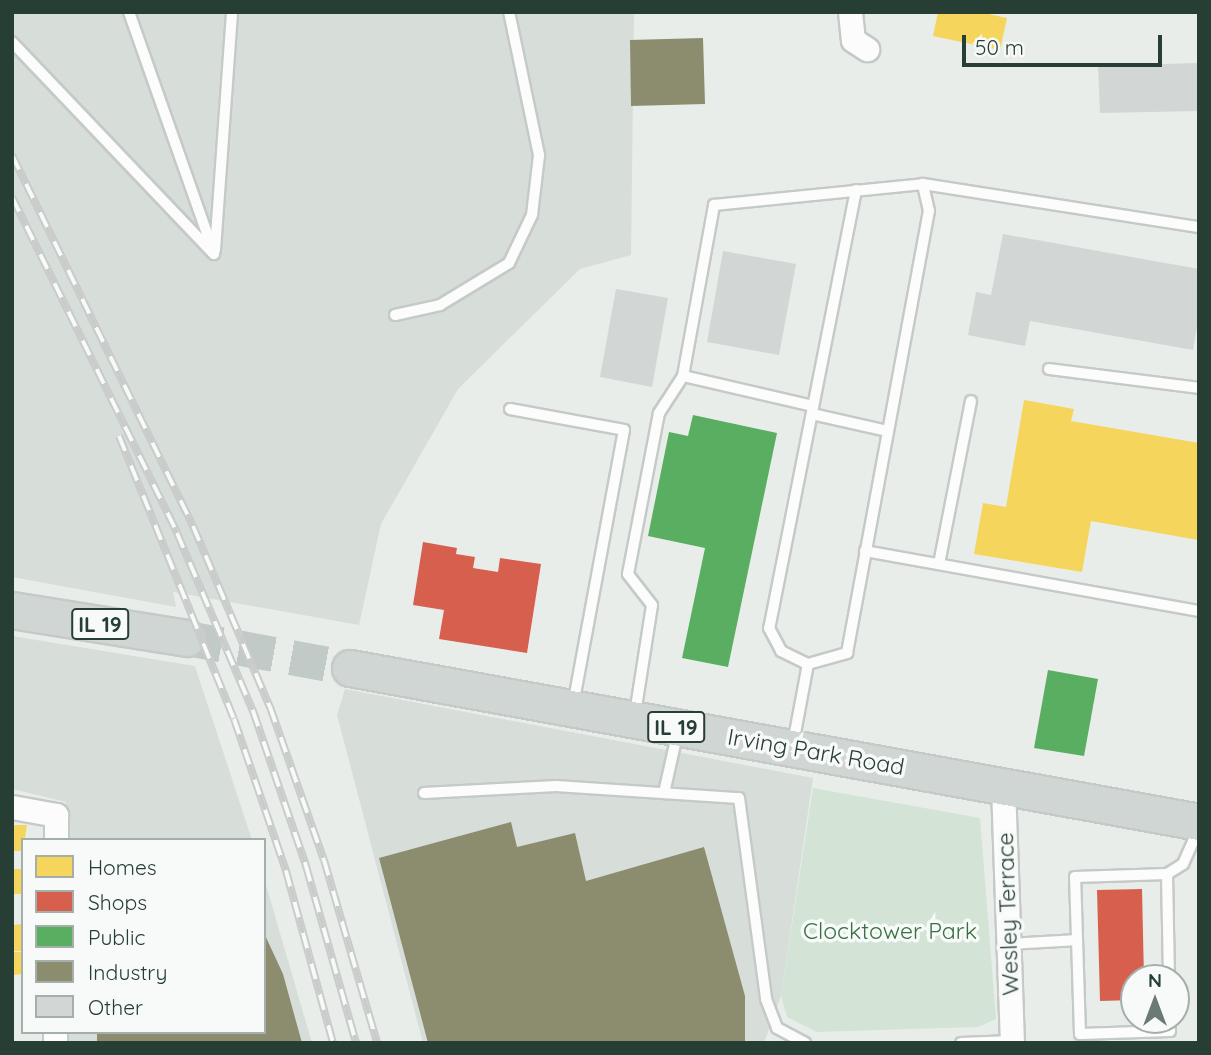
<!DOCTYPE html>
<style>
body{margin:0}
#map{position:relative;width:1211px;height:1055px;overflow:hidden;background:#e8edea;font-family:Quicksand,sans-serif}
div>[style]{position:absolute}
.built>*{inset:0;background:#d7ddd9}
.green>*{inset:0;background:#d3e4d6}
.homes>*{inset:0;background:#f6d55c}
.shops>*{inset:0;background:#d6604d}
.public>*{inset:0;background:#5aae61}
.industry>*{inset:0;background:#8c8c6e}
.building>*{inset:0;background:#d2d6d4}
.primary-tunnel>*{height:35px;margin-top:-17.5px;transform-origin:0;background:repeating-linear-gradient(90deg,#c1cac6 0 35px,transparent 0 53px)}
.roads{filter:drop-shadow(2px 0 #c5cac7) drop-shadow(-2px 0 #c5cac7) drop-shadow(0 2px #c5cac7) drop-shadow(0 -2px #c5cac7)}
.service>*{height:10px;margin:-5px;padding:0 5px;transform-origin:5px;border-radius:5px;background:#fcfcfc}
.minor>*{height:23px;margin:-11.5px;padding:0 11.5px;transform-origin:11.5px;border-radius:11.5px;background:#fcfcfc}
.primary>*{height:35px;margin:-17.5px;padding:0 17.5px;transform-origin:17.5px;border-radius:17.5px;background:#d0d6d3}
.rail>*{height:8px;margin-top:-4px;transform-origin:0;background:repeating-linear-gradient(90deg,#f7faf8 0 16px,#c9cccb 0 32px);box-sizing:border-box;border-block:2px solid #c9cccb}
span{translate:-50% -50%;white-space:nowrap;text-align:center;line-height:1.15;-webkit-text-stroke:7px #f7faf8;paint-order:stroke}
.shield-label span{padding:2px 5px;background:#f7faf8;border:2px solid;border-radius:5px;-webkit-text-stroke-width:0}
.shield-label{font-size:21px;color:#273e34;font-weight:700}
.street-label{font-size:23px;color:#273e34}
.park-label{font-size:23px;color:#367141}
.frame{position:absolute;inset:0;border:14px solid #273e34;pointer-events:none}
.legend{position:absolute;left:21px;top:838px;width:245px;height:196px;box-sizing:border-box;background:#f7faf8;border:2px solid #a4afaa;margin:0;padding:9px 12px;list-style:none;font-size:21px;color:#273e34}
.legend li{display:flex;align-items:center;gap:14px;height:35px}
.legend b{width:35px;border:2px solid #a4afaa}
.north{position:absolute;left:1120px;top:964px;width:70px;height:70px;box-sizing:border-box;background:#f7faf8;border:2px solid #a4afaa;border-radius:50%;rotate:0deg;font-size:19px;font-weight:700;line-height:28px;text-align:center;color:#273e34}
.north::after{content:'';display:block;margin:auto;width:24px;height:32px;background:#6b7b74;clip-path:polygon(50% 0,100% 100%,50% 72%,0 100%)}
.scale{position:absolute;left:962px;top:35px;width:200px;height:32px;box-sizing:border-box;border:4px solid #273e34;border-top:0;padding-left:9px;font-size:21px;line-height:24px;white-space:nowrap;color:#273e34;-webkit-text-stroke:5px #f7faf8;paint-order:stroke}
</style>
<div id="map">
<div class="built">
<i style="clip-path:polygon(12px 12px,634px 12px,631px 255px,580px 269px,458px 389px,381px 524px,359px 625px,173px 592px,176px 607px,12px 577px)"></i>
<i style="clip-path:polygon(12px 636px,195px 666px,252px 840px,66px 840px,66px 802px,12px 789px)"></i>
<i style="clip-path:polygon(345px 689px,813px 778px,781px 996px,764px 1043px,423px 1043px,337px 715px)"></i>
<i style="clip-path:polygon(264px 878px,312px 1043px,68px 1043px,68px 1032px,264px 1032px)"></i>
</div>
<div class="green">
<i style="clip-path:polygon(813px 788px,980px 818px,996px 1019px,978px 1027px,817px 1032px,787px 1017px,781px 996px)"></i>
</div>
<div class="homes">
<i style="clip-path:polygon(938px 12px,979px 12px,1007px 18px,1000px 50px,933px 36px)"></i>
<i style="clip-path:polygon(1024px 400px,1074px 409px,1071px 421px,1199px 443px,1198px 540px,1091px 521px,1082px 572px,974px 554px,983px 503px,1006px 507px)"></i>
<i style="clip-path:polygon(12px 825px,27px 825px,23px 851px,12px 851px)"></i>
<i style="clip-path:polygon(12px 869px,23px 869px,23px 894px,12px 894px)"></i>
<i style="clip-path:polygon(23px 924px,23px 951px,12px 951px,12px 925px)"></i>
<i style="clip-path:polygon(12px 952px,23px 952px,23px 974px,12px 975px)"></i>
</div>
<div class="shops">
<i style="clip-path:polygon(423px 542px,457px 548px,456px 554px,475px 557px,473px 568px,498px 572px,500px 558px,541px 564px,527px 653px,439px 639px,444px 610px,413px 605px)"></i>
<i style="clip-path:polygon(1142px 889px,1144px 978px,1134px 978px,1134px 1000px,1100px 1001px,1097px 890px)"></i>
</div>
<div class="public">
<i style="clip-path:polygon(693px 415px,777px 433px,728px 667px,682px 658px,705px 548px,648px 536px,669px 432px,688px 436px)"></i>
<i style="clip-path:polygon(1048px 670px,1098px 679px,1084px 756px,1034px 748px)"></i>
</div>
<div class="industry">
<i style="clip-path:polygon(703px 38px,705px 104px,631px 106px,630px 40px)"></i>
<i style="clip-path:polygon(511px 822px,517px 847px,575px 833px,586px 881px,704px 847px,745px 996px,745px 1043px,428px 1043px,379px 858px)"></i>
<i style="clip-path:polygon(264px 933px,283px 974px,302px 1043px,97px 1043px,97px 1032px,264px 1032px)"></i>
</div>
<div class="building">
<i style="clip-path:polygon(1197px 63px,1198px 111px,1100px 113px,1098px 66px)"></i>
<i style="clip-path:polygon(1003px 234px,1199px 269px,1199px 316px,1193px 350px,1030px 321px,1025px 346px,968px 335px,976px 292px,991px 295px)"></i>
<i style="clip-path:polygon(723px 251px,796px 264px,779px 355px,707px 342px)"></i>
<i style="clip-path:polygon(616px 289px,668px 298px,652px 387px,600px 377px)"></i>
</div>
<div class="primary-tunnel">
<i style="left:187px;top:638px;width:166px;rotate:10.4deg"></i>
</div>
<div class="roads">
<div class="service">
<i style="left:129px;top:12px;width:253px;rotate:70.6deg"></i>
<i style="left:12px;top:42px;width:293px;rotate:46.4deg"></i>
<i style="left:856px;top:190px;width:447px;rotate:101.2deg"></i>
<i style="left:769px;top:628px;width:26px;rotate:62deg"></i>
<i style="left:781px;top:651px;width:30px;rotate:26deg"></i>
<i style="left:808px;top:664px;width:41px;rotate:-15.8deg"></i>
<i style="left:847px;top:653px;width:450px;rotate:-79.5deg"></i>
<i style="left:929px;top:211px;width:28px;rotate:-103deg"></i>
<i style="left:215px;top:250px;width:239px;rotate:-85.9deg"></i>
<i style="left:395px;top:315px;width:46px;rotate:-12.5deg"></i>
<i style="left:440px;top:305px;width:81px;rotate:-31.3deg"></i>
<i style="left:509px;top:263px;width:53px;rotate:-64.4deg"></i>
<i style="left:532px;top:215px;width:60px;rotate:-83.3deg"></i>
<i style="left:539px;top:155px;width:146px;rotate:-101.8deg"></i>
<i style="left:1049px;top:369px;width:151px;rotate:7.2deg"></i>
<i style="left:813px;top:406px;width:133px;rotate:-167deg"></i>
<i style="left:683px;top:376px;width:174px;rotate:-79.7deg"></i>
<i style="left:714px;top:205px;width:210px;rotate:-5.7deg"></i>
<i style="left:923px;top:184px;width:279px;rotate:8.9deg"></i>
<i style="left:510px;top:409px;width:116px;rotate:10.4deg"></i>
<i style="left:624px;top:430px;width:281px;rotate:100.5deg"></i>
<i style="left:812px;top:414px;width:78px;rotate:12.6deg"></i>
<i style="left:865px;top:551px;width:339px;rotate:10.2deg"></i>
<i style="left:939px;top:564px;width:166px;rotate:-78.9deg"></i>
<i style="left:635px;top:714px;width:110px;rotate:-81.1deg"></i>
<i style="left:652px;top:605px;width:39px;rotate:-128deg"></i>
<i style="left:628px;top:574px;width:164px;rotate:-79.1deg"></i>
<i style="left:659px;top:413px;width:44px;rotate:-57deg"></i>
<i style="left:793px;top:744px;width:81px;rotate:-79.4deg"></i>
<i style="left:424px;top:793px;width:132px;rotate:-3deg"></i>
<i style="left:556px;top:786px;width:183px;rotate:3.8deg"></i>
<i style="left:739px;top:798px;width:203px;rotate:82.3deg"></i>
<i style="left:766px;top:999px;width:31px;rotate:69deg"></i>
<i style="left:777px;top:1028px;width:32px;rotate:28deg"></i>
<i style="left:664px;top:793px;width:64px;rotate:-77.3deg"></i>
<i style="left:1167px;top:874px;width:104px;rotate:88.9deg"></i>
<i style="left:1010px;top:944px;width:67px;rotate:-3.4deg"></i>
<i style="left:1169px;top:1020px;width:11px;rotate:85deg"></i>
<i style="left:1170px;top:1031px;width:90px;rotate:178.1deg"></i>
<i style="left:1080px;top:1034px;width:157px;rotate:-91.8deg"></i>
<i style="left:1075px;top:877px;width:92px;rotate:-1.9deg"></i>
<i style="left:1167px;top:874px;width:19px;rotate:-32deg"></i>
<i style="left:1183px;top:864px;width:39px;rotate:-66deg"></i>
<i style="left:961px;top:1043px;width:51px;rotate:-2.2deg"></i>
</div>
<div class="minor">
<i style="left:850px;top:12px;width:28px;rotate:84deg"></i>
<i style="left:853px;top:40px;width:17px;rotate:33deg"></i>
<i style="left:1003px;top:786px;width:257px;rotate:88deg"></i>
<i style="left:12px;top:807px;width:45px;rotate:10.3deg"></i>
<i style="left:56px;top:815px;width:25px;rotate:90deg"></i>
<i style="left:55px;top:1043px;width:11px;rotate:-90deg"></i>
</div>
<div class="primary">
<i style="left:12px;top:610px;width:177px;rotate:9.1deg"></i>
<i style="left:350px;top:668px;width:863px;rotate:10.28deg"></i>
</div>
</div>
<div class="rail">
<i style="left:12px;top:155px;width:413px;rotate:64deg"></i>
<i style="left:193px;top:526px;width:197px;rotate:67deg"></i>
<i style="left:270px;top:707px;width:162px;rotate:70.6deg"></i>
<i style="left:324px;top:860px;width:191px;rotate:73.8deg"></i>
<i style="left:12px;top:197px;width:374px;rotate:63.8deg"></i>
<i style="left:177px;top:533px;width:194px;rotate:66.9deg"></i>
<i style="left:253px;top:711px;width:164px;rotate:71.1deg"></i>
<i style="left:306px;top:866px;width:184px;rotate:74.2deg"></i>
<i style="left:119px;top:436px;width:305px;rotate:67.9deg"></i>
<i style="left:234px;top:719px;width:161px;rotate:71.1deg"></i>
<i style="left:286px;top:871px;width:178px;rotate:74.7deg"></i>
</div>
<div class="shield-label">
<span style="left:100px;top:624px">IL 19</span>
<span style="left:676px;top:727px">IL 19</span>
</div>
<div class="street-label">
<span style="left:816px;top:752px;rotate:10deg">Irving Park Road</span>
<span style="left:1008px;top:914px;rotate:-92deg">Wesley Terrace</span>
</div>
<div class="park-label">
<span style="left:890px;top:931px">Clocktower Park</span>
</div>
<div class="frame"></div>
<ul class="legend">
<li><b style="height:19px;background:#f6d55c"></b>Homes</li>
<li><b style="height:19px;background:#d6604d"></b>Shops</li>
<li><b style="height:19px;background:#5aae61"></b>Public</li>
<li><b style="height:19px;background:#8c8c6e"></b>Industry</li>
<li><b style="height:19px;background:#d2d6d4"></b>Other</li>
</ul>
<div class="north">N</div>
<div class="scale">50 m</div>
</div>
